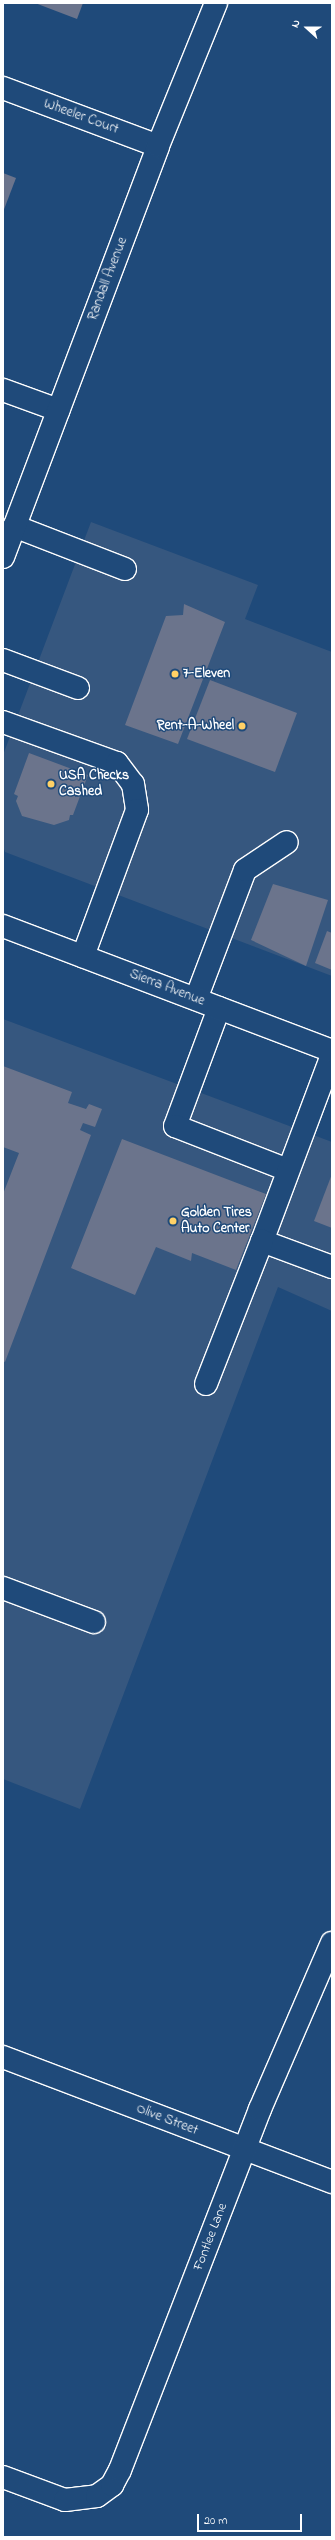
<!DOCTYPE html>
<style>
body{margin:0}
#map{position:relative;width:335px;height:2540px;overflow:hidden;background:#1f4a7a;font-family:"Indie Flower",sans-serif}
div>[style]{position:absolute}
.built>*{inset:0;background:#36577f}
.building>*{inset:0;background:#6b748c}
.roads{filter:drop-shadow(1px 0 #fff) drop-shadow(-1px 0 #fff) drop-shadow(0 1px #fff) drop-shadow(0 -1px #fff)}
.minor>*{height:22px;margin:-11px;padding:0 11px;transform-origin:11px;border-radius:11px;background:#1f4a7a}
.major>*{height:22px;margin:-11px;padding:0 11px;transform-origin:11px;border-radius:11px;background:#1f4a7a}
.dots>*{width:11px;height:11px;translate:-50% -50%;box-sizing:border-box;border:2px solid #1f4a7a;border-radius:50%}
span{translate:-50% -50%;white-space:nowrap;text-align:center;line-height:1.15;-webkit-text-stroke:3px #1f4a7a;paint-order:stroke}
.street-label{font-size:14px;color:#fff}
.poi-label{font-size:14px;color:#fff;font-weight:700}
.left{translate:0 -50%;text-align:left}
.right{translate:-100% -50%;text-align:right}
.frame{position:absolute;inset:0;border:4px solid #fff;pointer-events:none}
.north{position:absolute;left:287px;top:8px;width:40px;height:40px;-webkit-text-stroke:3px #1f4a7a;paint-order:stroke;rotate:291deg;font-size:11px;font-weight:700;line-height:16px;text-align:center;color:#fff}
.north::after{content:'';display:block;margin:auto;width:14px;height:18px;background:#fff;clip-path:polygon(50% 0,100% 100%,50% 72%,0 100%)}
.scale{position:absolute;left:197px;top:2514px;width:105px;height:18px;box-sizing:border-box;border:2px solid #fff;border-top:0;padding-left:5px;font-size:12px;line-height:14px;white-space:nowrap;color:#fff;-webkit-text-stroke:3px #1f4a7a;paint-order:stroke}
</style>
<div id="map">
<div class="built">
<i style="clip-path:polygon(91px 522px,258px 585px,245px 619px,332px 652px,332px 976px,5px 852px,3px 846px,3px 755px)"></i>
<i style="clip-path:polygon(3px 1019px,332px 1142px,332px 1311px,278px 1287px,80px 1809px,3px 1779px)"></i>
</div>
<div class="building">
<i style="clip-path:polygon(35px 3px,83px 3px,77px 19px)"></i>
<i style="clip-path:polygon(3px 173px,16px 178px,3px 212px)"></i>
<i style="clip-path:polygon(184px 604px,225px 622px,178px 744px,125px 725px,166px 616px,183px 615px)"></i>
<i style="clip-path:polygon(210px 680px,297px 713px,275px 772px,187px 739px)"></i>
<i style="clip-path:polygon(29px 753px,88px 775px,73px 815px,70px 815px,69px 820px,54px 825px,22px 816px,16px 801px,18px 796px,14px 794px)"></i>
<i style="clip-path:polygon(273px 884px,328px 900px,306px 966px,251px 940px)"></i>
<i style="clip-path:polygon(327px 931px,332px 933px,332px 970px,315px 963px)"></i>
<i style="clip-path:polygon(3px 1066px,72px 1092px,68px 1103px,86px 1109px,89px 1104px,102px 1109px,95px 1127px,83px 1123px,80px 1130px,91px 1135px,5px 1362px,3px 1361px,3px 1194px,19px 1153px,3px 1147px)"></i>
<i style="clip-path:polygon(122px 1139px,266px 1194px,236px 1270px,192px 1253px,191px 1261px,156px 1247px,135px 1295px,71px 1268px)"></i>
<i style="clip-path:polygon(332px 1174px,332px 1228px,314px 1221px)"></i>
</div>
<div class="roads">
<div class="minor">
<i style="left:3px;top:88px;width:165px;rotate:20.5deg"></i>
<i style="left:3px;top:390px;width:59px;rotate:20deg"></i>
<i style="left:14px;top:526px;width:119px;rotate:21.2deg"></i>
<i style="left:3px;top:557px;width:439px;rotate:-69.3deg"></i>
<i style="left:158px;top:146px;width:154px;rotate:-67.9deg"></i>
<i style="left:3px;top:660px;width:80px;rotate:20.5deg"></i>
<i style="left:3px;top:722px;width:121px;rotate:19.8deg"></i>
<i style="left:117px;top:763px;width:26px;rotate:53deg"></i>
<i style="left:133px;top:784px;width:26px;rotate:81deg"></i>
<i style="left:137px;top:810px;width:156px;rotate:110.3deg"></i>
<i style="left:196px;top:999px;width:138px;rotate:-69.2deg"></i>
<i style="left:245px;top:870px;width:50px;rotate:-33.7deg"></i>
<i style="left:219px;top:1008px;width:126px;rotate:110.4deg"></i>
<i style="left:175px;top:1126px;width:121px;rotate:21.3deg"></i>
<i style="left:332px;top:1055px;width:199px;rotate:110.6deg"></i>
<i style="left:262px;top:1241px;width:75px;rotate:20.4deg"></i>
<i style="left:206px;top:1384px;width:154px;rotate:-68.6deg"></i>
<i style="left:3px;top:1588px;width:97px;rotate:20.5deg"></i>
<i style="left:3px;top:2057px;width:352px;rotate:20.8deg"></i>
<i style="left:3px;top:2477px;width:66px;rotate:20.4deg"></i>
<i style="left:65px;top:2500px;width:32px;rotate:-7deg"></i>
<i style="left:97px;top:2496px;width:19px;rotate:-36deg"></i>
<i style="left:112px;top:2485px;width:17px;rotate:-62deg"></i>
<i style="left:120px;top:2470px;width:387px;rotate:-68.8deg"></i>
<i style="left:260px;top:2109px;width:181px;rotate:-66.6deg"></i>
</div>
<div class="major">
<i style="left:3px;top:926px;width:352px;rotate:20.8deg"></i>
</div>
</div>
<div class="dots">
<i style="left:175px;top:674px;background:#ffd166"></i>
<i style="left:242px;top:726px;background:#ffd166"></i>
<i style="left:51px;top:784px;background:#ffd166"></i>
<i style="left:173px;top:1221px;background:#ffd166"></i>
</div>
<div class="street-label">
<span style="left:81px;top:117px;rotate:20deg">Wheeler Court</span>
<span style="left:108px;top:279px;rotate:-69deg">Randall Avenue</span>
<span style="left:167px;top:988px;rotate:21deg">Sierra Avenue</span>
<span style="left:167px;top:2120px;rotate:21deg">Olive Street</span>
<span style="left:211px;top:2237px;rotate:-69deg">Fontlee Lane</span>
</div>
<div class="poi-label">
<span class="left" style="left:183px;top:674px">7-Eleven</span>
<span class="right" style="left:234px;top:726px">Rent-A-Wheel</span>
<span class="left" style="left:59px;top:784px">USA Checks<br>Cashed</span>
<span class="left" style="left:181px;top:1221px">Golden Tires<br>Auto Center</span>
</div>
<div class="frame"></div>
<div class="north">N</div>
<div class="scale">20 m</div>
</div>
